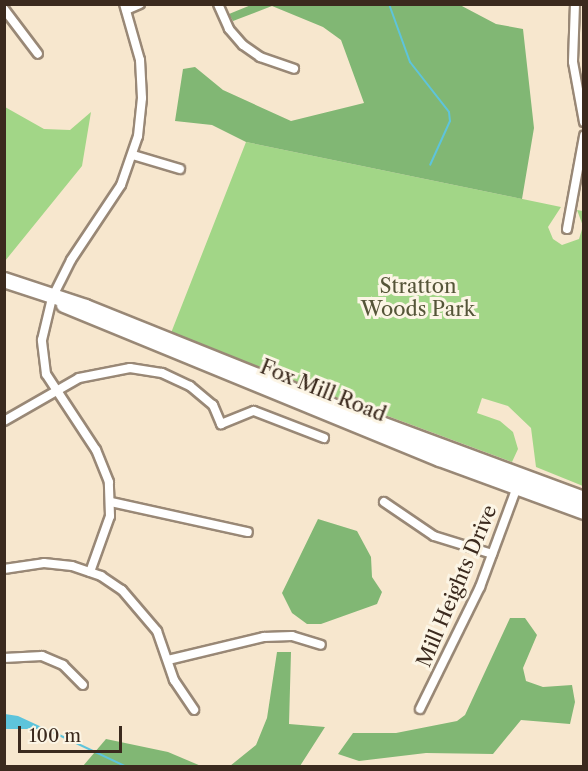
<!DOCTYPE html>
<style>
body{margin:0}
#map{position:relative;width:588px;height:771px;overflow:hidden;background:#f7e7ce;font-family:"Libre Caslon Text",serif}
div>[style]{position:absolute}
.green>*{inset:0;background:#a2d687}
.forest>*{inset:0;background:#81b774}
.water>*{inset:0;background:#5ec4db}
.stream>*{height:2px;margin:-1px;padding:0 1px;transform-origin:1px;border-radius:1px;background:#5ec4db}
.roads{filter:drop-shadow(2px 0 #998876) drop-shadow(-2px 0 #998876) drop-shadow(0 2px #998876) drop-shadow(0 -2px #998876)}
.street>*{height:8px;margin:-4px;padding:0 4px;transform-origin:4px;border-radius:4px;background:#fff}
.primary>*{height:14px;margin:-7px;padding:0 7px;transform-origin:7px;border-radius:7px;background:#fff}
span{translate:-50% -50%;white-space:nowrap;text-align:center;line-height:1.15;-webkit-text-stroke:6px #fcf5e5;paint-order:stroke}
.park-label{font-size:20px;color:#555538}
.street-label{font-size:20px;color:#3b2a1e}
.frame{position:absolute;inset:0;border:6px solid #3b2a1e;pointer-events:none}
.scale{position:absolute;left:18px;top:726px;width:104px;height:27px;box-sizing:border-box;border:3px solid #3b2a1e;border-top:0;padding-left:8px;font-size:18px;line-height:21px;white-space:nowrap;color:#3b2a1e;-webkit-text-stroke:4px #fcf5e5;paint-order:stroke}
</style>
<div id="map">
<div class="green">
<i style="clip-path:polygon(5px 107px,44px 129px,70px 130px,91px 112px,82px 166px,5px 261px)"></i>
<i style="clip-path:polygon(246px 142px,561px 207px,548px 227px,553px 239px,562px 245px,579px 239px,583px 226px,577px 210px,583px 211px,583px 486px,536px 467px,531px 428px,508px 406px,482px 398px,477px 413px,500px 421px,513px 432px,518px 449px,512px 462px,366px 408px,367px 403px,346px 401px,171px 333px)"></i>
</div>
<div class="forest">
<i style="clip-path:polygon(251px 5px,460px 5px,496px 24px,523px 29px,534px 128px,522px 199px,246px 142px,212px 125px,175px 121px,183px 69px,195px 67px,223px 90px,291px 121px,364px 103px,341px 40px,323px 27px,272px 6px,233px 21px,229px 14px)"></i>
<i style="clip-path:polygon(318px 519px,357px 531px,371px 557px,372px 577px,382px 592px,377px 604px,321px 624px,307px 624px,292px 613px,282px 593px)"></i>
<i style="clip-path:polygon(510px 618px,525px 618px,537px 635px,523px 668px,526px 681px,543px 687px,572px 685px,575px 702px,570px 724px,521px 720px,493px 754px,426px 753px,359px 761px,338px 754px,353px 733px,396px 733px,457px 721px,465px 715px)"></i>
<i style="clip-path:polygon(277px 652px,291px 652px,289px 724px,325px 727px,300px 766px,230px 766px,256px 745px,267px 718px)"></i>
<i style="clip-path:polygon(106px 739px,168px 752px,201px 766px,83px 766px)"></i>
</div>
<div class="water">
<i style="clip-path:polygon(5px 714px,18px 716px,59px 735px,37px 729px,5px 729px)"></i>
</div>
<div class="stream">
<i style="left:389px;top:4px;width:62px;rotate:70.1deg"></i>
<i style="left:410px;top:62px;width:63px;rotate:52deg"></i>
<i style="left:449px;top:112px;width:9px;rotate:84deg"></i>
<i style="left:450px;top:121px;width:48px;rotate:114.4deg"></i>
<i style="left:59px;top:735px;width:73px;rotate:25.2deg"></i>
</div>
<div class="roads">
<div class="street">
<i style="left:218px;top:4px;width:27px;rotate:66deg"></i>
<i style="left:229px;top:29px;width:21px;rotate:49deg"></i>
<i style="left:243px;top:45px;width:21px;rotate:35deg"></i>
<i style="left:260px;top:57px;width:36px;rotate:19deg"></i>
<i style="left:575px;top:4px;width:58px;rotate:92deg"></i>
<i style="left:573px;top:62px;width:61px;rotate:79.6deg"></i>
<i style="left:4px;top:9px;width:56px;rotate:52.9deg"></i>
<i style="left:126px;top:10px;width:15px;rotate:-23deg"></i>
<i style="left:133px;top:155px;width:49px;rotate:16.6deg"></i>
<i style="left:567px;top:229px;width:95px;rotate:-79.6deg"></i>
<i style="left:4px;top:421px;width:86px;rotate:-29.8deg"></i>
<i style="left:79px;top:378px;width:52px;rotate:-11.1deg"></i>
<i style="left:130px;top:368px;width:32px;rotate:9deg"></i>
<i style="left:162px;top:373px;width:31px;rotate:25deg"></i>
<i style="left:190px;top:386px;width:30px;rotate:40deg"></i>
<i style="left:213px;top:405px;width:21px;rotate:67deg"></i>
<i style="left:221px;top:424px;width:35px;rotate:-22deg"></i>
<i style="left:254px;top:411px;width:75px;rotate:21.1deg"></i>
<i style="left:111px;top:502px;width:140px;rotate:12.4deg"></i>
<i style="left:384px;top:502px;width:60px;rotate:34.2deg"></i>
<i style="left:434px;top:536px;width:61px;rotate:17.2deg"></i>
<i style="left:4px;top:569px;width:40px;rotate:-8.5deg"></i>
<i style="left:44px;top:563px;width:28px;rotate:6deg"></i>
<i style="left:72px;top:566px;width:31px;rotate:19deg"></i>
<i style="left:101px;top:576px;width:25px;rotate:34deg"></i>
<i style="left:122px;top:590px;width:54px;rotate:49.5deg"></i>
<i style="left:157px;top:631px;width:52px;rotate:70.9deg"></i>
<i style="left:174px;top:680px;width:36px;rotate:56deg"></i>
<i style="left:90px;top:572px;width:59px;rotate:-70.3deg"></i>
<i style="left:110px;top:516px;width:34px;rotate:-92deg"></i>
<i style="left:109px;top:482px;width:35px;rotate:-112deg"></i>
<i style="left:96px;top:450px;width:91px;rotate:-123.3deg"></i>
<i style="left:46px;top:374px;width:34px;rotate:-97deg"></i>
<i style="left:42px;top:340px;width:43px;rotate:-76.6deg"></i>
<i style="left:52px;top:298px;width:42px;rotate:-63.4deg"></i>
<i style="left:71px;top:260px;width:90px;rotate:-56.3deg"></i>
<i style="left:121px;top:185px;width:52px;rotate:-70.9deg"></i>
<i style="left:138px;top:136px;width:38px;rotate:-84deg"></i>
<i style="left:142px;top:98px;width:38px;rotate:-93deg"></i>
<i style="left:140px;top:60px;width:58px;rotate:-105.9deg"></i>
<i style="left:4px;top:658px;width:38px;rotate:-3deg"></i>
<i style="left:42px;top:656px;width:23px;rotate:23deg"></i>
<i style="left:63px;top:665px;width:28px;rotate:45deg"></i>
<i style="left:168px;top:660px;width:99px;rotate:-13.5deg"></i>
<i style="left:264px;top:637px;width:28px;rotate:-2deg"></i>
<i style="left:292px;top:636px;width:30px;rotate:17deg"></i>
<i style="left:420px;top:709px;width:136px;rotate:-63.8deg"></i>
<i style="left:480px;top:587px;width:110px;rotate:-69.7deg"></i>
</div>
<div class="primary">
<i style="left:4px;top:280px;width:86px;rotate:18.2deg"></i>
<i style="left:86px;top:307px;width:254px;rotate:21.9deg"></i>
<i style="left:322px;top:402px;width:279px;rotate:20.3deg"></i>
<i style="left:64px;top:305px;width:406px;rotate:22.3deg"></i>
<i style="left:440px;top:459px;width:153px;rotate:20.2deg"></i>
</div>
</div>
<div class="park-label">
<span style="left:418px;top:298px">Stratton<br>Woods Park</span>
</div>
<div class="street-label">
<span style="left:323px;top:391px;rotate:22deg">Fox Mill Road</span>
<span style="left:457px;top:586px;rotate:-67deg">Mill Heights Drive</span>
</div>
<div class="frame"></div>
<div class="scale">100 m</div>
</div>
